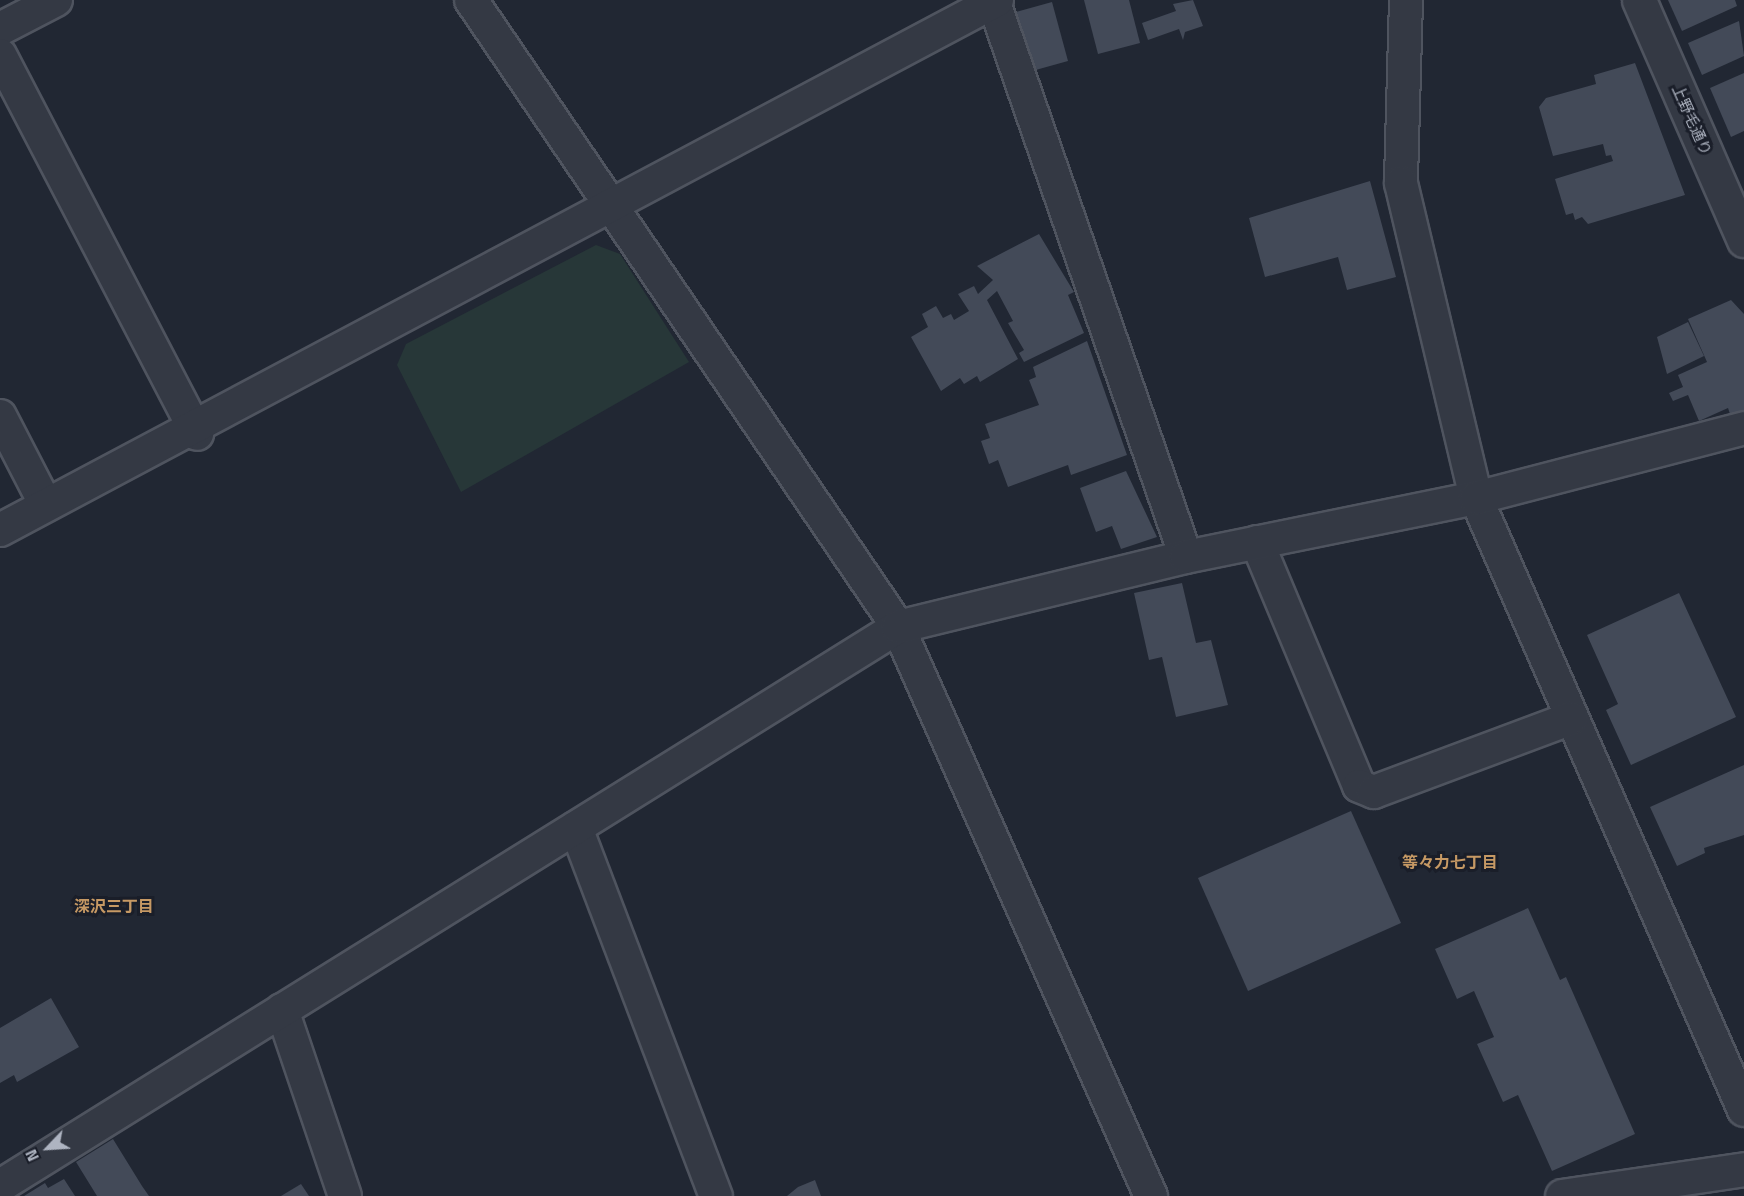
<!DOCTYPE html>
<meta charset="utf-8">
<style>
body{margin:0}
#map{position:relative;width:1744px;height:1196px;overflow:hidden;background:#212733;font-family:"Titillium Web","Noto Sans JP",sans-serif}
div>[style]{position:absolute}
.green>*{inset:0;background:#273738}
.building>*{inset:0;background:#434a58}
.roads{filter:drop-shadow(2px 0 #4f545f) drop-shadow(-2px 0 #4f545f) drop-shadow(0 2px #4f545f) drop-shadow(0 -2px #4f545f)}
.minor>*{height:32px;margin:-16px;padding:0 16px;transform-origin:16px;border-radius:16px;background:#343944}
.tertiary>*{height:33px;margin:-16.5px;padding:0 16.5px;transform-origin:16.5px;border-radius:16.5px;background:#343944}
span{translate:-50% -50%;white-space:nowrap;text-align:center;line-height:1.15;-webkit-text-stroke:6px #1a1e29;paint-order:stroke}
.street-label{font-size:15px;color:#aeb4c1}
.neighbourhood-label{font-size:16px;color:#c69964;font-weight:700}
.north{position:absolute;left:18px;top:1118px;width:60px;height:60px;-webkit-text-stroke:4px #1a1e29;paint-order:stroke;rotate:245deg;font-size:16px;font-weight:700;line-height:24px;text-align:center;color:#aeb4c1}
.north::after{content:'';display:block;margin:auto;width:21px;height:27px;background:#aeb4c1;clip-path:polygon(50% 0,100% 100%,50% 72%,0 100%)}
</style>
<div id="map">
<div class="green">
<i style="clip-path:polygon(596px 245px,620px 254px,689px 362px,461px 492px,397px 365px,406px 344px)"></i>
</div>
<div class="building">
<i style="clip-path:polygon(1084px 0,1129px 0,1140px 43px,1098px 54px)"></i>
<i style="clip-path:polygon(1193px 0,1203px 26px,1185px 32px,1183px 40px,1179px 29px,1148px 40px,1142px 23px,1176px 11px,1173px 4px)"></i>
<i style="clip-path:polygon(1668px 0,1735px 0,1737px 6px,1682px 31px)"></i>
<i style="clip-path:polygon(1052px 2px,1068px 61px,1032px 71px,1016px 12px)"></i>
<i style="clip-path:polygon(1739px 21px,1744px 56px,1702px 75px,1688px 43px)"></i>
<i style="clip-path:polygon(1635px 63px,1685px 195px,1588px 224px,1582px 217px,1575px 220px,1573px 213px,1566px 215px,1555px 179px,1613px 161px,1611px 155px,1606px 156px,1603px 144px,1553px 156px,1539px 107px,1546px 98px,1596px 84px,1594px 75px)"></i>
<i style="clip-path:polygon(1744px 73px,1744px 131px,1731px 137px,1710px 88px)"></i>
<i style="clip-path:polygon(1370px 181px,1396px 277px,1347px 290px,1338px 257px,1265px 277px,1249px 218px)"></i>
<i style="clip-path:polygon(1039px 234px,1074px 292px,1068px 295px,1084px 333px,1024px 362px,1019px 353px,1024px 350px,1008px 323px,1013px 321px,997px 291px,987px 300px,1018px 359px,980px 382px,977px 376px,964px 384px,960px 378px,941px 391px,911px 337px,928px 327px,922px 314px,936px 306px,943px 318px,951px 314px,954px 320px,969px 311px,958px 294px,974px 286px,978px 294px,993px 280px,977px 266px)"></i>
<i style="clip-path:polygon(1731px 300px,1744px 314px,1744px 411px,1731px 417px,1728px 408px,1699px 421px,1688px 395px,1673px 401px,1669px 393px,1683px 387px,1678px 375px,1707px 362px,1688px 319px)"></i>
<i style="clip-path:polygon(1688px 322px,1704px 356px,1667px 374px,1657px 337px)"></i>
<i style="clip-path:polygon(1087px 341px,1127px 455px,1071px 475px,1068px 465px,1008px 487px,998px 460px,989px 464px,981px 441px,990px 438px,985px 424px,1039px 405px,1029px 380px,1036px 377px,1033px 367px)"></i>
<i style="clip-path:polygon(1126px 471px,1157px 537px,1121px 549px,1112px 526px,1096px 532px,1080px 488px)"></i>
<i style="clip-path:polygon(1182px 583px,1196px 643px,1211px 640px,1228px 705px,1176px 717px,1162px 657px,1149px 660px,1134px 593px)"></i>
<i style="clip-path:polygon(1679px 593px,1736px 717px,1631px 765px,1606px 710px,1618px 704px,1587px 635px)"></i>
<i style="clip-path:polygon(1744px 765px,1744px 835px,1704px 848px,1705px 853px,1677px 866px,1650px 807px)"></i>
<i style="clip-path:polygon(1351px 811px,1401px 923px,1248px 991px,1198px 878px)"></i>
<i style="clip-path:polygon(1528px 908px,1560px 980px,1566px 977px,1635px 1134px,1552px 1171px,1518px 1095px,1503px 1102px,1477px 1044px,1494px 1037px,1474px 991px,1457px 999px,1435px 949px)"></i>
<i style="clip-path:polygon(51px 998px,79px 1047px,17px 1082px,14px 1075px,0 1083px,0 1028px)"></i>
<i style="clip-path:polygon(113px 1139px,142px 1186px,149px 1196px,97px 1196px,76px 1162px)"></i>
<i style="clip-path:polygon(64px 1179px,75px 1196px,24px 1196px,45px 1183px,48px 1188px)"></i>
<i style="clip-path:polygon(815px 1180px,821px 1196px,787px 1196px,798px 1187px)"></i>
<i style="clip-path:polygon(301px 1184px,309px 1196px,281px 1196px)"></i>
</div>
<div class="roads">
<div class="minor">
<i style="left:471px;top:0;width:759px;rotate:55.74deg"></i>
<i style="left:898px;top:627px;width:623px;rotate:66.03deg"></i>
<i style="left:993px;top:0;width:589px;rotate:70.89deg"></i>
<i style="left:1406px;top:0;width:183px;rotate:91.6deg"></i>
<i style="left:1401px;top:183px;width:324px;rotate:76.6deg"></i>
<i style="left:1476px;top:498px;width:668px;rotate:66.35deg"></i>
<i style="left:0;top:29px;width:63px;rotate:-27.4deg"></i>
<i style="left:0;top:55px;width:427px;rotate:62.5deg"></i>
<i style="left:0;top:416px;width:100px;rotate:62.7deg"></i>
<i style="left:0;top:530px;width:1129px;rotate:-27.99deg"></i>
<i style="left:1257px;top:542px;width:264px;rotate:67.3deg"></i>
<i style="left:1359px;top:786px;width:16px;rotate:22deg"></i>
<i style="left:1374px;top:792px;width:211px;rotate:-20.5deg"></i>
<i style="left:576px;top:828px;width:394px;rotate:69.2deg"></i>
<i style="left:282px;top:1010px;width:196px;rotate:71.3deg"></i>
<i style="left:0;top:1186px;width:1058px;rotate:-31.9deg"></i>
<i style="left:898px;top:627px;width:296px;rotate:-13.7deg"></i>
<i style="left:1186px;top:557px;width:296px;rotate:-11.5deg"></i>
<i style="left:1476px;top:498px;width:277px;rotate:-14.6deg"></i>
</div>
<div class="tertiary">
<i style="left:1639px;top:0;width:262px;rotate:66.4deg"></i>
<i style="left:1562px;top:1196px;width:184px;rotate:-8.4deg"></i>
</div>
</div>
<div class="street-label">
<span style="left:1692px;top:120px;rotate:66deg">上野毛通り</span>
</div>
<div class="neighbourhood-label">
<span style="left:1450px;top:862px">等々力七丁目</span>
<span style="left:114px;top:906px">深沢三丁目</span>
</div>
<div class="north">N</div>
</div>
